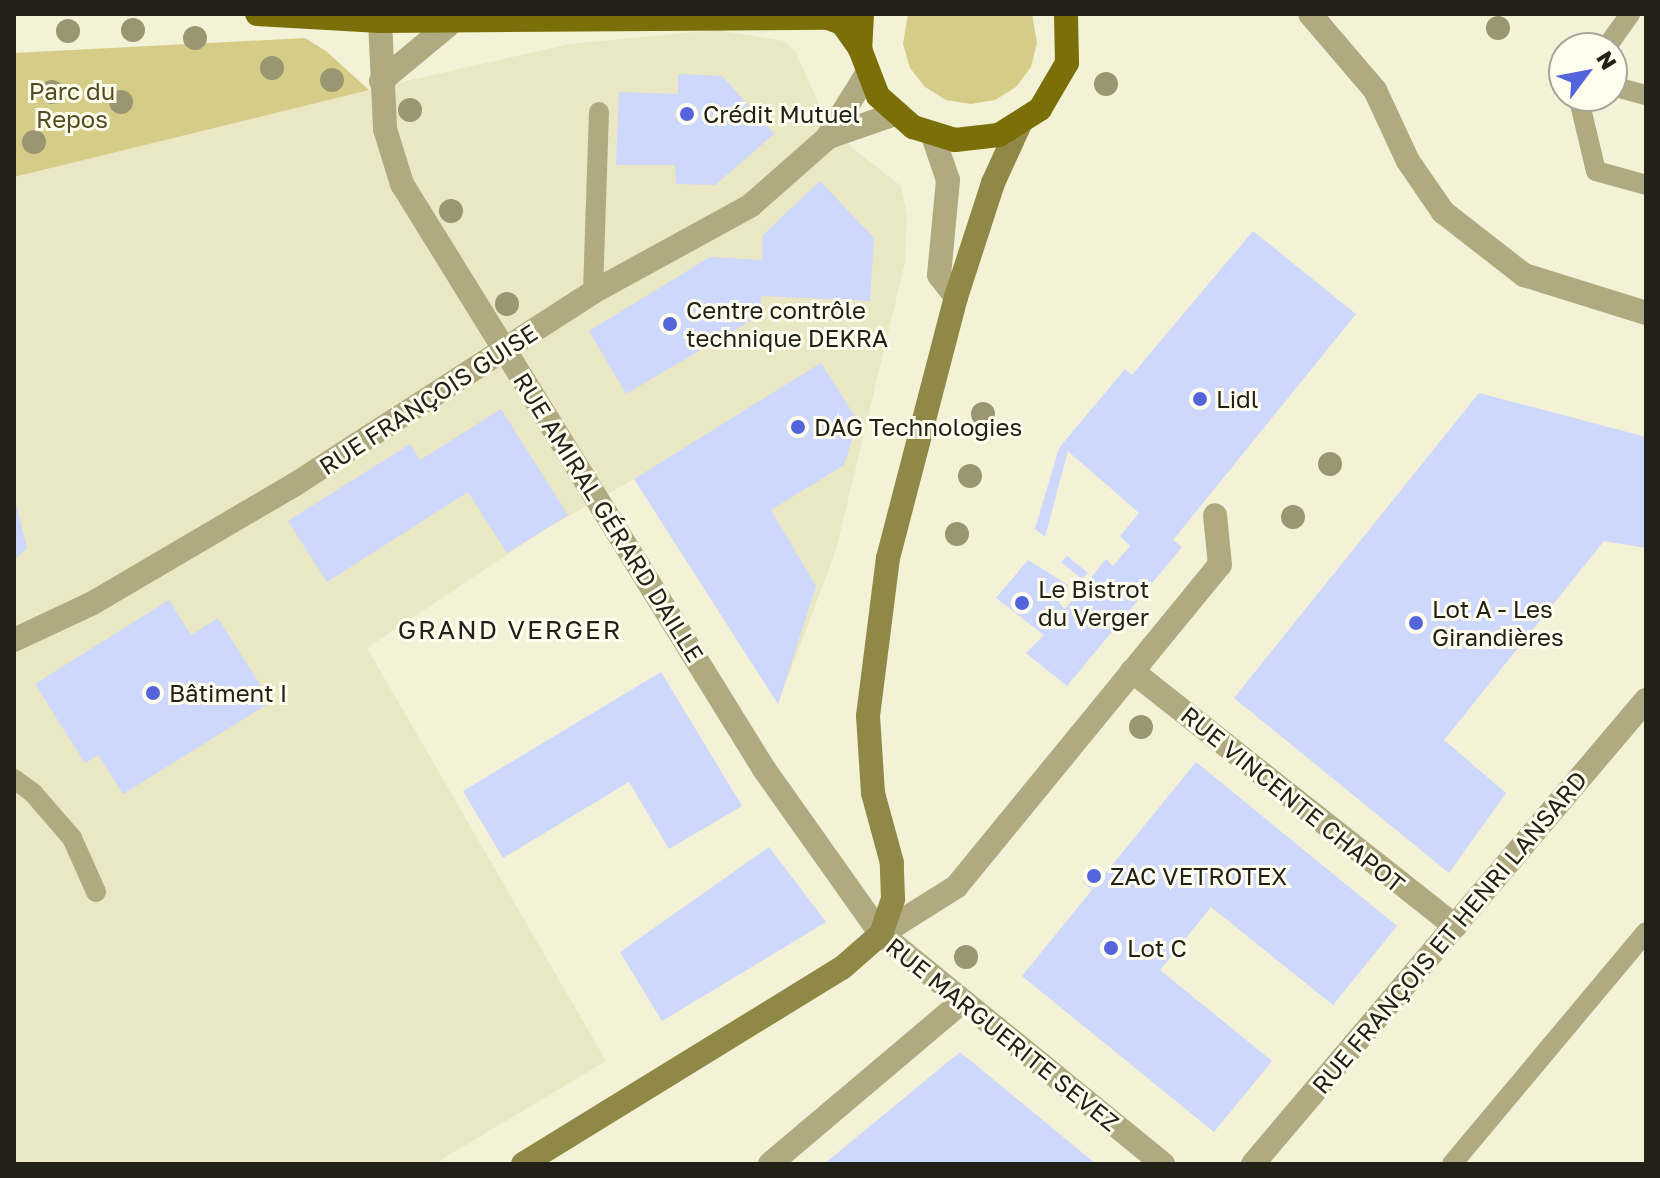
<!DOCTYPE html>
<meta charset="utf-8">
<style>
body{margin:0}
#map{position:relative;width:1660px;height:1178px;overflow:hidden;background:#f3f1d6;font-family:"Golos Text",sans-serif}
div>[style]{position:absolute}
.built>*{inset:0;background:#eae7c4}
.green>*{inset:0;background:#d5cd87}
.building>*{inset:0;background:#ced7fc}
.service>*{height:20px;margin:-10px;padding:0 10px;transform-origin:10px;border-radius:10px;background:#afaa80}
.minor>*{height:24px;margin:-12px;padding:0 12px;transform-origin:12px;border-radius:12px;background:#afaa80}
.secondary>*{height:24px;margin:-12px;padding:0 12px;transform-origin:12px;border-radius:12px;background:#908846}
.primary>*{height:24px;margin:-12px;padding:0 12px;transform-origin:12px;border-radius:12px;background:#7a6f09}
.trees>*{width:24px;height:24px;margin:-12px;border-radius:50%;background:#9a9671}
.dots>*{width:22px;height:22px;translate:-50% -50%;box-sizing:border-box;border:4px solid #fffded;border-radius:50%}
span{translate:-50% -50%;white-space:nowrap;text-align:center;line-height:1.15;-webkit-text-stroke:6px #fffded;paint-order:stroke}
.park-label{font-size:24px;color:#514b1f}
.poi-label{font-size:24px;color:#222118}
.left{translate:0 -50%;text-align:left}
.street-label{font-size:24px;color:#222118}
.neighbourhood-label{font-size:26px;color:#222118;letter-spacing:2px}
.frame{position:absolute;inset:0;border:16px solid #222118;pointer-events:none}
.north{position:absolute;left:1548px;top:32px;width:80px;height:80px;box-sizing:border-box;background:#fffded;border:2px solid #a7a598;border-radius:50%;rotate:58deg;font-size:22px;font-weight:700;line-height:32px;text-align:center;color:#222118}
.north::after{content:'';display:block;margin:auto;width:28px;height:36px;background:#5464da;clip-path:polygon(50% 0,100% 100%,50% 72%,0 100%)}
</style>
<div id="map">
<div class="built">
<i style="clip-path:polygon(717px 30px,784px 41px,795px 51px,822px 111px,852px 148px,901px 186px,907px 215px,905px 262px,836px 550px,778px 704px,634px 479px,541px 532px,367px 648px,606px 1061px,434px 1164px,14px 1164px,14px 177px,213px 125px,570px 44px)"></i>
</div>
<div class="green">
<i style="clip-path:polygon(908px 14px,1032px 14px,1037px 43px,1031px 67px,1016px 87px,995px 100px,971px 104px,946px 100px,925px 87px,910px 68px,903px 44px)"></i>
<i style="clip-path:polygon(305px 38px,326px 51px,369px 90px,14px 177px,14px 53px)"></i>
</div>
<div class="building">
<i style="clip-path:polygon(678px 74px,722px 76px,774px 134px,715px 185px,676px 184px,675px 165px,616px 165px,619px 92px,678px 94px)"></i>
<i style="clip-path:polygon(820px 181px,874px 238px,870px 301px,761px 296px,760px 315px,626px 394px,589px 331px,710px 257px,762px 260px,763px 235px)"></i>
<i style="clip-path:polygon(1253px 231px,1356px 314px,1173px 540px,1182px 547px,1067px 686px,1026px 653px,1044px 635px,996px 598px,1028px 560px,1068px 585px,1059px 603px,1065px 609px,1106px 559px,1113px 566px,1130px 546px,1120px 536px,1139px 513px,1068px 451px,1045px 537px,1035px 529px,1059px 448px,1125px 369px,1132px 375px)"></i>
<i style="clip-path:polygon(821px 363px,858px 421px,844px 465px,771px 510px,816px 586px,778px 704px,634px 479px)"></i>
<i style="clip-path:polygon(1479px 393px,1646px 437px,1646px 548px,1604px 541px,1444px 740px,1506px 793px,1449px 873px,1234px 698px)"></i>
<i style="clip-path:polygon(501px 409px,568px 515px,507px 553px,468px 492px,327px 582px,288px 521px,410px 444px,420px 460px)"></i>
<i style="clip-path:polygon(14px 496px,27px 548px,14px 560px)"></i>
<i style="clip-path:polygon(1067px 556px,1088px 573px,1082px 579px,1061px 562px)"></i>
<i style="clip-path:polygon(169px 600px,191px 635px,218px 618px,271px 702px,123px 794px,98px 755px,85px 763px,35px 684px)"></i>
<i style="clip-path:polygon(661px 672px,742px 806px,669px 849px,629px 782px,503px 858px,463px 791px)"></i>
<i style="clip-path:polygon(1196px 762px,1397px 926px,1333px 1005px,1211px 907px,1160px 970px,1272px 1061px,1214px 1132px,1022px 976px)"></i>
<i style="clip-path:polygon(769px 847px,826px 922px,662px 1021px,620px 952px)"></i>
<i style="clip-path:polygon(1097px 865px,1105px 871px,1091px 889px,1083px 882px)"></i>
<i style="clip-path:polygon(960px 1052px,1096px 1164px,824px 1164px)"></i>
</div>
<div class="service">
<i style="left:1606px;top:48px;width:42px;rotate:-54.8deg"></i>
<i style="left:1612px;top:86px;width:35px;rotate:15deg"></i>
<i style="left:1578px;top:96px;width:77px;rotate:76.5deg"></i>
<i style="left:1596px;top:171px;width:52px;rotate:15.6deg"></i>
<i style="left:593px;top:292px;width:180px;rotate:-88.1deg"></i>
<i style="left:14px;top:779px;width:24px;rotate:36deg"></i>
<i style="left:33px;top:793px;width:60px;rotate:49.1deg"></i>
<i style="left:72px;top:838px;width:59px;rotate:66deg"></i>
<i style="left:1452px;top:1164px;width:302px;rotate:-50.1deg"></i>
</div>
<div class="minor">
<i style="left:1310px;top:14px;width:100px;rotate:49.5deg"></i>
<i style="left:1375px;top:90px;width:78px;rotate:65.1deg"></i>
<i style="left:1408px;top:161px;width:62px;rotate:55.5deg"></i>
<i style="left:1443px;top:212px;width:103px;rotate:37.9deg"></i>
<i style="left:1524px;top:275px;width:128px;rotate:17.3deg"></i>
<i style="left:380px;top:21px;width:108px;rotate:87.3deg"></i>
<i style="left:385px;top:129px;width:58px;rotate:72.8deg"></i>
<i style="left:402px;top:184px;width:688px;rotate:58.25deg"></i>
<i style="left:764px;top:769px;width:202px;rotate:54.7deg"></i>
<i style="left:881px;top:934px;width:364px;rotate:39.2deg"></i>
<i style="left:381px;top:81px;width:99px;rotate:-39.7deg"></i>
<i style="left:933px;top:136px;width:46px;rotate:71.2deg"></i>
<i style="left:948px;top:180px;width:95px;rotate:95.4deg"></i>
<i style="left:939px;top:275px;width:28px;rotate:52deg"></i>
<i style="left:829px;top:137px;width:70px;rotate:-19.2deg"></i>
<i style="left:14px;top:640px;width:85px;rotate:-25.1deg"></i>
<i style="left:91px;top:604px;width:235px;rotate:-30.4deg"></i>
<i style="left:294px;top:485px;width:356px;rotate:-32.8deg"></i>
<i style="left:593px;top:292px;width:179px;rotate:-28.7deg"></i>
<i style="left:750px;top:206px;width:103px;rotate:-41.4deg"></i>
<i style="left:827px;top:138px;width:75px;rotate:-58deg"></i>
<i style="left:1132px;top:671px;width:412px;rotate:38.3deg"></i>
<i style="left:881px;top:934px;width:89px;rotate:-32.1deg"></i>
<i style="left:956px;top:887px;width:416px;rotate:-50.7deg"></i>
<i style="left:1220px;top:565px;width:50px;rotate:-95.7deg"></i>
<i style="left:770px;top:1164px;width:251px;rotate:-40.2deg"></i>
<i style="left:1253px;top:1164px;width:608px;rotate:-49.74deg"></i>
</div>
<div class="secondary">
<i style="left:523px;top:1164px;width:374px;rotate:-31.6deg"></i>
<i style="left:842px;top:968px;width:52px;rotate:-41.1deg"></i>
<i style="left:881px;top:934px;width:37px;rotate:-71deg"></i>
<i style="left:893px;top:899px;width:36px;rotate:-92deg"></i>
<i style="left:892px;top:863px;width:73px;rotate:-105.2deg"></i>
<i style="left:873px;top:793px;width:77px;rotate:-93.7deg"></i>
<i style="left:868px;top:716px;width:159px;rotate:-82.8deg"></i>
<i style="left:888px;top:558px;width:270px;rotate:-75.4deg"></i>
<i style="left:956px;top:297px;width:120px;rotate:-72deg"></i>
<i style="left:993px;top:183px;width:63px;rotate:-65.5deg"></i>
</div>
<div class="primary">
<i style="left:257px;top:14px;width:123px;rotate:3.3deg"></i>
<i style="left:380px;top:21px;width:448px;rotate:-0.4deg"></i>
<i style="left:828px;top:18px;width:15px;rotate:20deg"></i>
<i style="left:842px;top:23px;width:32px;rotate:55deg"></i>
<i style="left:862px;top:14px;width:35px;rotate:93deg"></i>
<i style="left:860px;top:49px;width:50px;rotate:69deg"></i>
<i style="left:878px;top:96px;width:47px;rotate:41.5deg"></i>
<i style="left:913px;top:127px;width:44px;rotate:17.2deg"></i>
<i style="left:955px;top:140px;width:44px;rotate:-6.5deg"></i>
<i style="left:999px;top:135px;width:49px;rotate:-32.4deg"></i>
<i style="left:1040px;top:109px;width:53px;rotate:-59.6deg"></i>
<i style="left:1067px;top:63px;width:49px;rotate:-91.2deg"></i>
</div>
<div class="trees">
<i style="left:1498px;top:28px"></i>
<i style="left:133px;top:30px"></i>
<i style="left:68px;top:31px"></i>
<i style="left:195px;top:38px"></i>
<i style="left:272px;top:68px"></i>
<i style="left:332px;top:80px"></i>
<i style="left:1106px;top:84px"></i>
<i style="left:52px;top:92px"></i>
<i style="left:121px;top:102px"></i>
<i style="left:410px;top:110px"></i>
<i style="left:34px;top:142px"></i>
<i style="left:451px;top:211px"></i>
<i style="left:507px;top:304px"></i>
<i style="left:983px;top:414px"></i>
<i style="left:1330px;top:464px"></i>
<i style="left:970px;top:476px"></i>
<i style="left:1293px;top:517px"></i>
<i style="left:957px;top:534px"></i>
<i style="left:1141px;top:727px"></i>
<i style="left:966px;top:957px"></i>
</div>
<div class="dots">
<i style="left:687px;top:114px;background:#5464da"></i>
<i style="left:670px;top:324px;background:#5464da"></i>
<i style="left:1200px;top:399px;background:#5464da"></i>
<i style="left:798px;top:427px;background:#5464da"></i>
<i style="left:1022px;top:603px;background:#5464da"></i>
<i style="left:1416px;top:623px;background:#5464da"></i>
<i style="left:153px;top:693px;background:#5464da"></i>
<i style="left:1094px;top:876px;background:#5464da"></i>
<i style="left:1111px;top:948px;background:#5464da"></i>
</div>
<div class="park-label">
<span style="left:72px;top:105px">Parc du<br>Repos</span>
</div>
<div class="poi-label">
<span class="left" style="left:703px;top:114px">Crédit Mutuel</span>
<span class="left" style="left:686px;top:324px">Centre contrôle<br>technique DEKRA</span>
<span class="left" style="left:1216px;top:399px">Lidl</span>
<span class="left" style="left:814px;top:427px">DAG Technologies</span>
<span class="left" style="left:1038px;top:603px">Le Bistrot<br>du Verger</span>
<span class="left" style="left:1432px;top:623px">Lot A - Les<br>Girandières</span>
<span class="left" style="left:169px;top:693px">Bâtiment I</span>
<span class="left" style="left:1110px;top:876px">ZAC VETROTEX</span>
<span class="left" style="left:1127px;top:948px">Lot C</span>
</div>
<div class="street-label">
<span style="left:428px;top:399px;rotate:-33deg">RUE FRANÇOIS GUISE</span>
<span style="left:609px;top:517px;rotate:58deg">RUE AMIRAL GÉRARD DAILLE</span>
<span style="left:1293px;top:799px;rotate:39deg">RUE VINCENTE CHAPOT</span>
<span style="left:1449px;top:932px;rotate:-50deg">RUE FRANÇOIS ET HENRI LANSARD</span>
<span style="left:1003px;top:1034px;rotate:39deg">RUE MARGUERITE SEVEZ</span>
</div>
<div class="neighbourhood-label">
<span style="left:510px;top:630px">GRAND VERGER</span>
</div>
<div class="frame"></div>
<div class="north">N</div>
</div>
